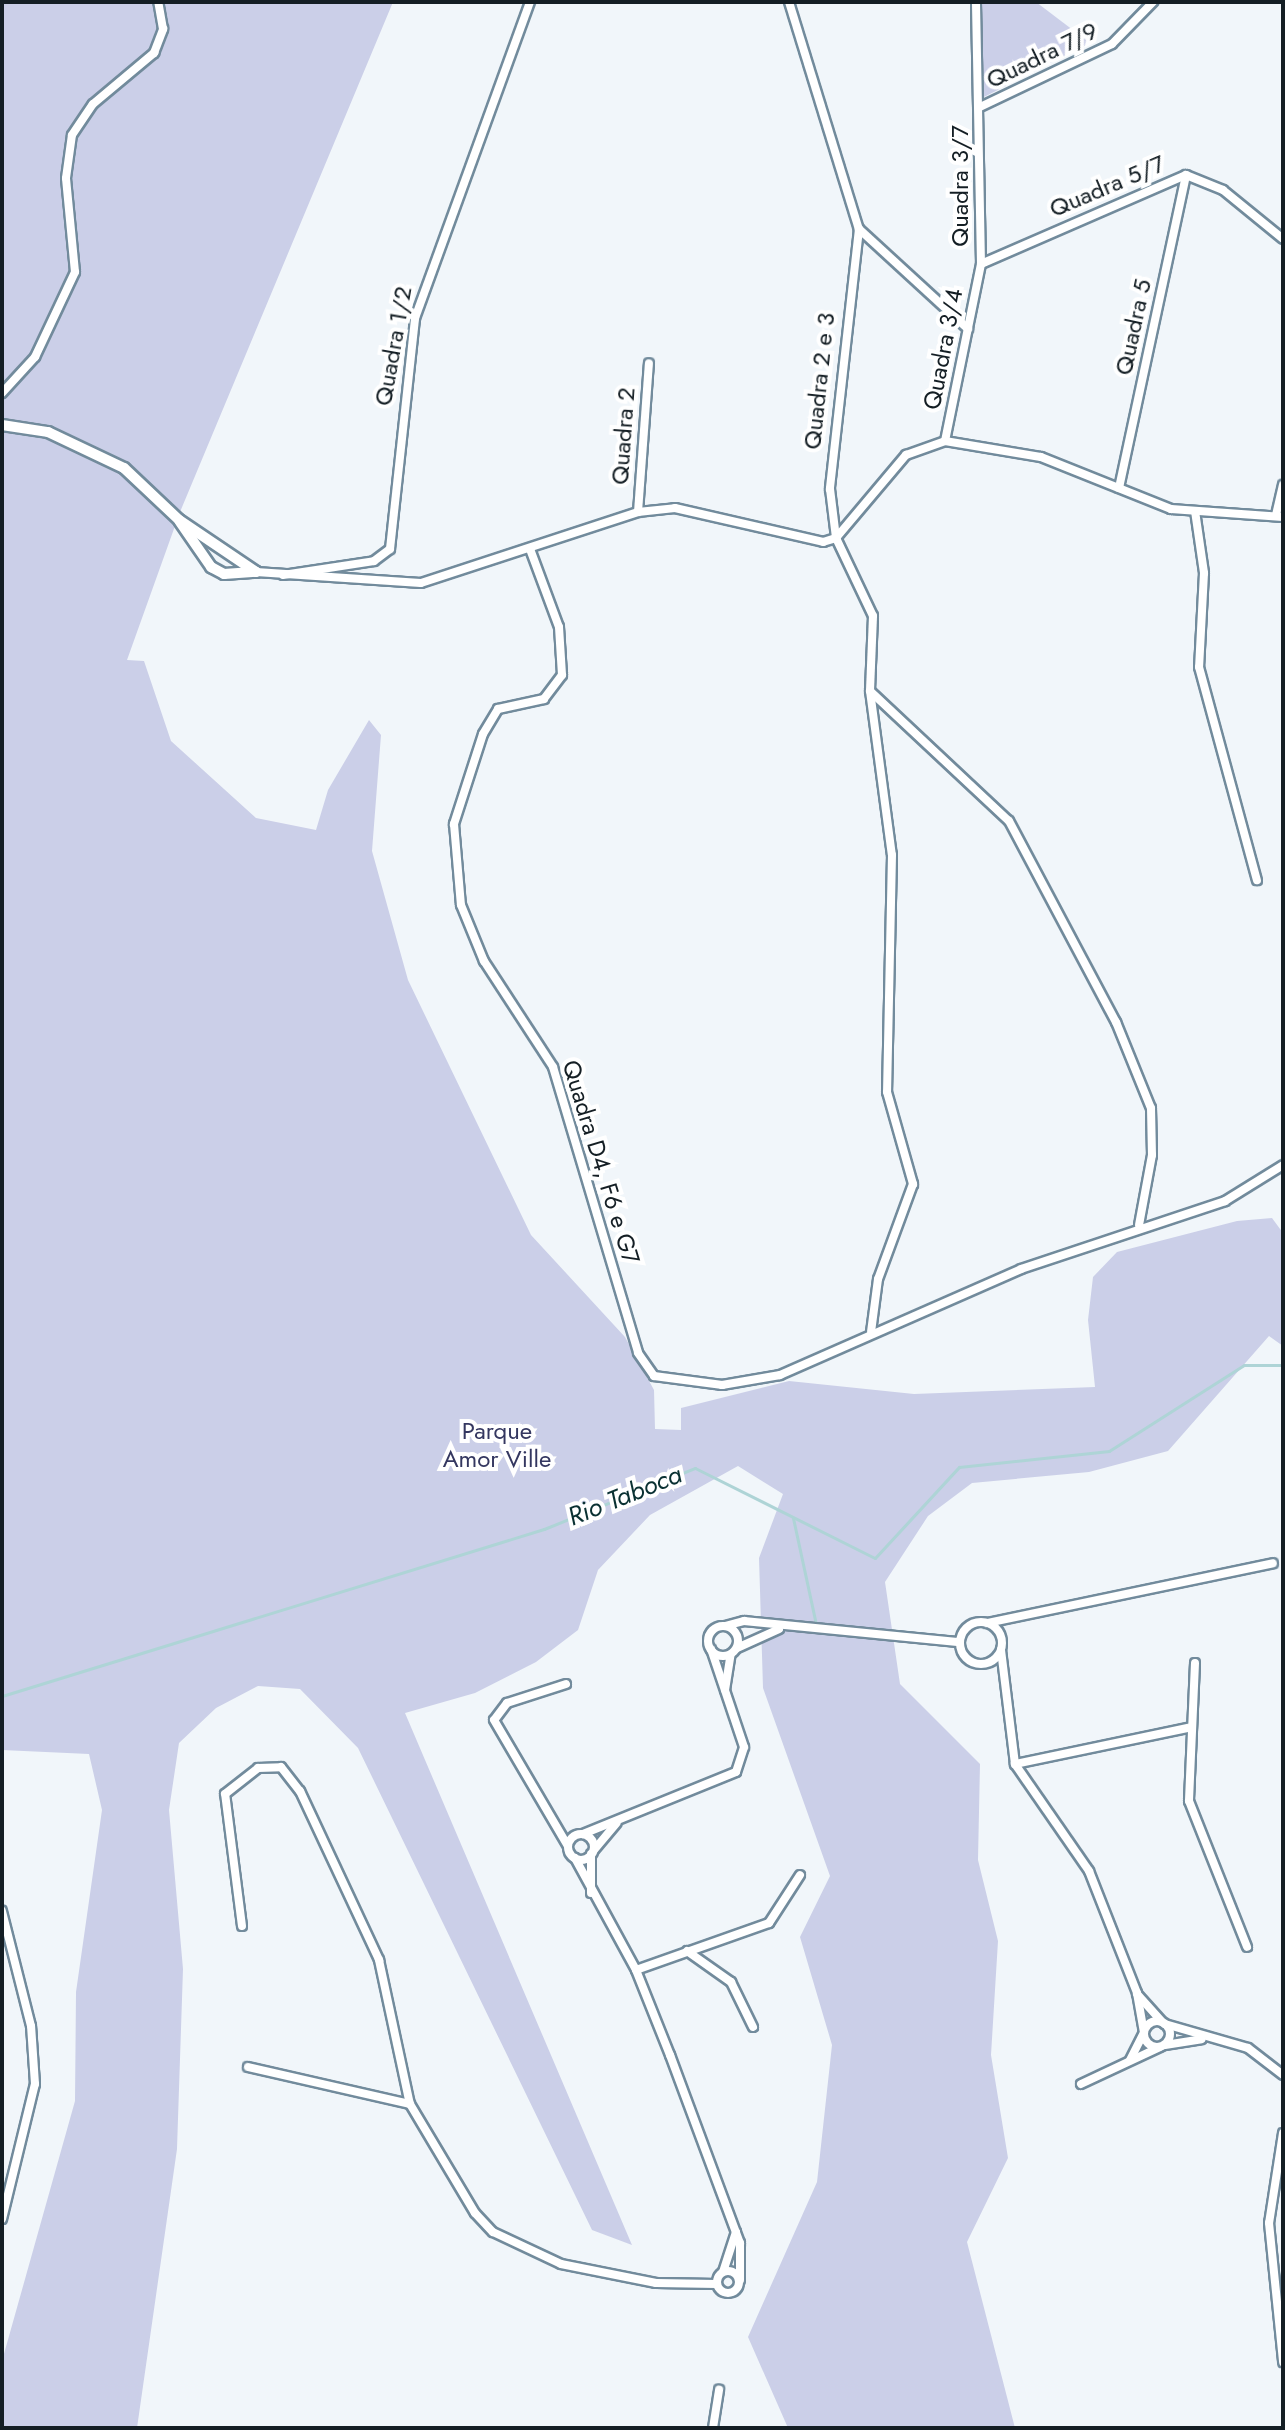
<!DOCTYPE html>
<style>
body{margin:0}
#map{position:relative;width:1285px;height:2430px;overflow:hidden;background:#f1f6fa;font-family:Jost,sans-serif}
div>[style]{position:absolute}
.green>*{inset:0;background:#cbcfe8}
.stream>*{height:3px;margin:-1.5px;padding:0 1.5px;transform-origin:1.5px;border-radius:1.5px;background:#aed4d6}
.roads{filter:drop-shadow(2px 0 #728b9c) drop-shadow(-2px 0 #728b9c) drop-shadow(0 2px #728b9c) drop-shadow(0 -2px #728b9c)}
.minor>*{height:8px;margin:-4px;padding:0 4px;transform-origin:4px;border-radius:4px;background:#fff}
.minor>.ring{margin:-4px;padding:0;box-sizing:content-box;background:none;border:8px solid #fff;border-radius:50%}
.tertiary>*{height:10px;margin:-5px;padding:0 5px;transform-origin:5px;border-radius:5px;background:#fff}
span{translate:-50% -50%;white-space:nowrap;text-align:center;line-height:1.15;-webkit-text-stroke:8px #fff;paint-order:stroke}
.street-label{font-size:24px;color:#141e24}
.park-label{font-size:24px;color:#343760}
.water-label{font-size:26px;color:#093032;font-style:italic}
.frame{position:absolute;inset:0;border:4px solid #141e24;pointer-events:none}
</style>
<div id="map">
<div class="green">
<i style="clip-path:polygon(2px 2px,393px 2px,180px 512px,127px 660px,144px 661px,171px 741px,256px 818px,316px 830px,328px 790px,369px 720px,381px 735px,372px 851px,408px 980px,531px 1235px,625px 1337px,654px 1390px,655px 1429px,681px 1430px,681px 1408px,789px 1381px,914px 1394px,1095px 1387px,1088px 1320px,1093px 1277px,1117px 1252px,1237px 1221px,1272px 1218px,1283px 1233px,1283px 1346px,1269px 1336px,1168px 1451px,1089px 1472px,972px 1483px,928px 1516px,885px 1582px,900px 1684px,980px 1764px,978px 1860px,998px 1941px,991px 2055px,1008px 2158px,967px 2242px,1015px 2428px,788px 2428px,748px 2337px,817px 2182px,832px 2045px,800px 1937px,830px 1876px,763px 1688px,759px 1558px,783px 1494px,738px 1466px,650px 1515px,598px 1570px,578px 1630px,536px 1662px,475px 1693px,405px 1713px,632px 2245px,592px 2230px,358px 1748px,300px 1689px,258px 1686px,216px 1708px,179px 1743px,169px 1810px,183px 1969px,177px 2149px,137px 2428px,2px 2428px,2px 2361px,75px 2101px,76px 1992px,102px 1810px,89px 1754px,2px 1750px)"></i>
<i style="clip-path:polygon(981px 2px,1036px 2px,1090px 43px,984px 97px)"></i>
</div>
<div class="stream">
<i style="left:793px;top:1518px;width:108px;rotate:77.8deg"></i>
<i style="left:2px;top:1696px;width:567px;rotate:-17.13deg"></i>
<i style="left:544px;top:1529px;width:163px;rotate:-22deg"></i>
<i style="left:695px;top:1468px;width:201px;rotate:26.6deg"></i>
<i style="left:875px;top:1558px;width:124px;rotate:-47.3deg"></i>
<i style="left:959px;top:1467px;width:151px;rotate:-6.1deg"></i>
<i style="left:1109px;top:1451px;width:160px;rotate:-32.5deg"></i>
<i style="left:1244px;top:1365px;width:39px"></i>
</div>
<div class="roads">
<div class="minor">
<i style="left:789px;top:2px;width:238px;rotate:72.9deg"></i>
<i style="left:859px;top:229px;width:262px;rotate:96.4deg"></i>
<i style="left:830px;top:489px;width:49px;rotate:83deg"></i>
<i style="left:836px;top:538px;width:86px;rotate:64.6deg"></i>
<i style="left:873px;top:616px;width:75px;rotate:92.3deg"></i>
<i style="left:870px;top:691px;width:190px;rotate:43.1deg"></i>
<i style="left:1009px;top:821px;width:228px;rotate:62deg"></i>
<i style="left:1116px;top:1022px;width:93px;rotate:67.9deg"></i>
<i style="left:1151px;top:1108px;width:47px;rotate:88.8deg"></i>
<i style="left:1152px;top:1155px;width:71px;rotate:100.5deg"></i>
<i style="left:980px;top:107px;width:146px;rotate:-25.5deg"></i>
<i style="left:1112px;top:44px;width:59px;rotate:-45.7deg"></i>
<i style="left:859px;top:229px;width:148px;rotate:42.5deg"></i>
<i style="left:981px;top:264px;width:223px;rotate:-23.5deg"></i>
<i style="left:1186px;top:175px;width:40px;rotate:22deg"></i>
<i style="left:1223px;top:190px;width:77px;rotate:39.2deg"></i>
<i style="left:2px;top:393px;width:49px;rotate:-47.5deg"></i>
<i style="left:35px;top:357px;width:94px;rotate:-64.8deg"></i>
<i style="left:75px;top:272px;width:94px;rotate:-95.5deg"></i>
<i style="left:66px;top:178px;width:43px;rotate:-82.1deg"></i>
<i style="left:72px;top:135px;width:37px;rotate:-56deg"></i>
<i style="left:93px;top:104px;width:80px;rotate:-39.9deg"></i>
<i style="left:154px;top:53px;width:26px;rotate:-69deg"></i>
<i style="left:163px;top:29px;width:27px;rotate:-100deg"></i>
<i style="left:945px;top:441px;width:181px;rotate:-78.5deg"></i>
<i style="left:981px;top:264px;width:262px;rotate:-91.1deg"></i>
<i style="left:1119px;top:488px;width:320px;rotate:-77.9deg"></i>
<i style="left:1195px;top:511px;width:63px;rotate:81.7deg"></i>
<i style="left:1204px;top:573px;width:94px;rotate:93deg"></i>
<i style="left:1199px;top:667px;width:221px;rotate:74.8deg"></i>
<i style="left:638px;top:512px;width:149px;rotate:-85.8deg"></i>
<i style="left:1276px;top:515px;width:31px;rotate:-77deg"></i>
<i style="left:530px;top:549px;width:83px;rotate:69.6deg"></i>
<i style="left:559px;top:627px;width:48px;rotate:86.4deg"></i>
<i style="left:562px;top:675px;width:30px;rotate:127deg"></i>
<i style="left:544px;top:699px;width:47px;rotate:167.7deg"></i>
<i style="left:498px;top:709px;width:29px;rotate:121deg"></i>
<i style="left:483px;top:734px;width:95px;rotate:107.9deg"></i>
<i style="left:454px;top:824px;width:81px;rotate:85.1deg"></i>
<i style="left:461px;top:905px;width:61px;rotate:67.7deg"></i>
<i style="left:484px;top:961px;width:126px;rotate:56.9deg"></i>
<i style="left:553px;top:1067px;width:298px;rotate:73.4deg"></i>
<i style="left:638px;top:1353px;width:28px;rotate:55deg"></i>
<i style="left:654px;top:1376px;width:69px;rotate:7.5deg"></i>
<i style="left:722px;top:1385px;width:59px;rotate:-9.8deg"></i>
<i style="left:780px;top:1375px;width:263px;rotate:-23.7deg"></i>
<i style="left:1021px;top:1269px;width:215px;rotate:-18.4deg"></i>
<i style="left:1225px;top:1201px;width:68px;rotate:-31.8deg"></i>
<i style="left:256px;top:572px;width:165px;rotate:3.8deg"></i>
<i style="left:421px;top:583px;width:228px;rotate:-18.1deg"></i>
<i style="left:638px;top:512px;width:37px;rotate:-6deg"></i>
<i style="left:675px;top:508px;width:152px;rotate:12.9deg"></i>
<i style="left:823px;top:542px;width:14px;rotate:-17deg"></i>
<i style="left:836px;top:538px;width:109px;rotate:-49.9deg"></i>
<i style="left:906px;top:455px;width:41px;rotate:-19.7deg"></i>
<i style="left:945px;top:441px;width:97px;rotate:9.5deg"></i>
<i style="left:1041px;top:457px;width:140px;rotate:21.8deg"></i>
<i style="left:1171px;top:509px;width:112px;rotate:4.1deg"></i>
<i style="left:283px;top:575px;width:92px;rotate:-8.7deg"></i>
<i style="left:374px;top:561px;width:20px;rotate:-37deg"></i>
<i style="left:390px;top:549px;width:232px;rotate:-83.8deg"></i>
<i style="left:415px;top:318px;width:336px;rotate:-70deg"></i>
<i style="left:870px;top:691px;width:165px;rotate:82.4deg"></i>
<i style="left:892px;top:855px;width:237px;rotate:91.2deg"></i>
<i style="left:887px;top:1092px;width:96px;rotate:74.2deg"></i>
<i style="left:913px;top:1184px;width:101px;rotate:110.2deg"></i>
<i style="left:878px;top:1279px;width:53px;rotate:97.5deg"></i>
<i class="ring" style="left:960px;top:1622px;width:34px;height:34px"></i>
<i style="left:987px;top:1623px;width:292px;rotate:-11.8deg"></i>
<i class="ring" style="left:708px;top:1626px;width:22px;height:22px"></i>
<i style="left:725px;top:1626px;width:20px;rotate:-15deg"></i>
<i style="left:744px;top:1621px;width:217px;rotate:5.6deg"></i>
<i style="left:737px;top:1648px;width:46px;rotate:-24.3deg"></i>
<i style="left:1001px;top:1650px;width:115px;rotate:83deg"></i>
<i style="left:1015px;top:1764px;width:130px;rotate:55.3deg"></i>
<i style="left:1089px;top:1871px;width:131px;rotate:68.5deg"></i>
<i style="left:1137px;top:1993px;width:39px;rotate:80deg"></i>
<i style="left:1195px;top:1663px;width:138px;rotate:92.5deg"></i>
<i style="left:1189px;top:1801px;width:157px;rotate:68.3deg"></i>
<i style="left:566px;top:1684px;width:62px;rotate:162.1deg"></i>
<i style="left:507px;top:1703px;width:21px;rotate:127deg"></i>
<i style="left:494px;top:1720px;width:146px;rotate:59.6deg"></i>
<i style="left:725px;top:1690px;width:36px;rotate:-81deg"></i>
<i style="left:1015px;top:1764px;width:177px;rotate:-11.8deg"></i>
<i style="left:583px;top:1834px;width:165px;rotate:-22.1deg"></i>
<i style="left:736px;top:1772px;width:26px;rotate:-72deg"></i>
<i style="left:744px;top:1747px;width:103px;rotate:-108.6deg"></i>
<i class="ring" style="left:568px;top:1834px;width:18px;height:18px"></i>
<i style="left:594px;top:1850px;width:35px;rotate:-50deg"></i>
<i style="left:575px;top:1858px;width:128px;rotate:61.4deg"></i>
<i style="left:636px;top:1970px;width:92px;rotate:68.2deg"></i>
<i style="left:670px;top:2055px;width:201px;rotate:69.6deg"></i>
<i style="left:740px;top:2243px;width:37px;rotate:90deg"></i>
<i style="left:591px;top:1893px;width:39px;rotate:-90deg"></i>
<i style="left:242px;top:1926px;width:133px;rotate:-97.3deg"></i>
<i style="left:225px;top:1794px;width:42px;rotate:-38.2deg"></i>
<i style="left:258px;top:1768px;width:23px;rotate:-2deg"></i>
<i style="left:281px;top:1767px;width:31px;rotate:52deg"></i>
<i style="left:300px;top:1791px;width:187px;rotate:64.9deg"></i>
<i style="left:379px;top:1960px;width:147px;rotate:77.9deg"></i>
<i style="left:410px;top:2104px;width:127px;rotate:59.2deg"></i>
<i style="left:475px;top:2213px;width:26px;rotate:47deg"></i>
<i style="left:493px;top:2232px;width:75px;rotate:25.2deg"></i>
<i style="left:561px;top:2264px;width:97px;rotate:11.3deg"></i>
<i style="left:656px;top:2283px;width:61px;rotate:0.9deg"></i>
<i style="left:687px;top:1951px;width:54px;rotate:35.2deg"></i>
<i style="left:731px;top:1982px;width:50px;rotate:63.9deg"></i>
<i style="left:636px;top:1970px;width:141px;rotate:-19.5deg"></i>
<i style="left:769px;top:1923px;width:57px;rotate:-57.1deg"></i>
<i style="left:1137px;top:1994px;width:38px;rotate:48deg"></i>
<i class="ring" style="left:1144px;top:2021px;width:18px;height:18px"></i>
<i style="left:1165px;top:2024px;width:86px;rotate:16.1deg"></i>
<i style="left:1248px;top:2048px;width:44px;rotate:37.6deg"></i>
<i style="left:1165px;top:2045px;width:37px;rotate:-9deg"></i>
<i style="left:1130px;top:2060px;width:29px;rotate:-63deg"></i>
<i style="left:248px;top:2067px;width:166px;rotate:12.9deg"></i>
<i style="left:1081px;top:2084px;width:87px;rotate:-25.1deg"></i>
<i style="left:1283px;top:2133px;width:91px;rotate:98.8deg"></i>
<i style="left:1269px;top:2223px;width:140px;rotate:84.2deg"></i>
<i style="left:2px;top:2219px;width:139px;rotate:-76.3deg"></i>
<i style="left:35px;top:2084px;width:58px;rotate:-93.9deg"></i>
<i style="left:31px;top:2026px;width:119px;rotate:-104.2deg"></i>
<i class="ring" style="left:717px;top:2271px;width:14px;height:14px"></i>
<i style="left:723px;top:2272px;width:42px;rotate:-72deg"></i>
<i style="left:713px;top:2428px;width:39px;rotate:-81deg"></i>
</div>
<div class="tertiary">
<i style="left:2px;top:425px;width:47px;rotate:8.7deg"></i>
<i style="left:48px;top:432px;width:84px;rotate:25.3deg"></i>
<i style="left:124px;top:468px;width:76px;rotate:43.4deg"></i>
<i style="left:179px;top:520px;width:93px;rotate:34deg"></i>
<i style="left:180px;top:522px;width:55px;rotate:55.4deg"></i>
<i style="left:211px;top:567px;width:15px;rotate:28deg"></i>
<i style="left:224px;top:574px;width:32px;rotate:-4deg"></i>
</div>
</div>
<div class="street-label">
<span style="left:1042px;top:55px;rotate:-26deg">Quadra 7/9</span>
<span style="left:960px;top:186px;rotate:-90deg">Quadra 3/7</span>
<span style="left:1107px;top:186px;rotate:-23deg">Quadra 5/7</span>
<span style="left:1133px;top:327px;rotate:-78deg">Quadra 5</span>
<span style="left:393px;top:346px;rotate:-80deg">Quadra 1/2</span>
<span style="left:943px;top:349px;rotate:-79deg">Quadra 3/4</span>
<span style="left:819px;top:381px;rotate:-84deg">Quadra 2 e 3</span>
<span style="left:623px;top:436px;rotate:-86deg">Quadra 2</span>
<span style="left:601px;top:1162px;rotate:73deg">Quadra D4, F6 e G7</span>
</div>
<div class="park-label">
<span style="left:497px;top:1445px">Parque<br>Amor Ville</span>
</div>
<div class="water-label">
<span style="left:625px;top:1496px;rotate:-22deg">Rio Taboca</span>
</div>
<div class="frame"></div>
</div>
